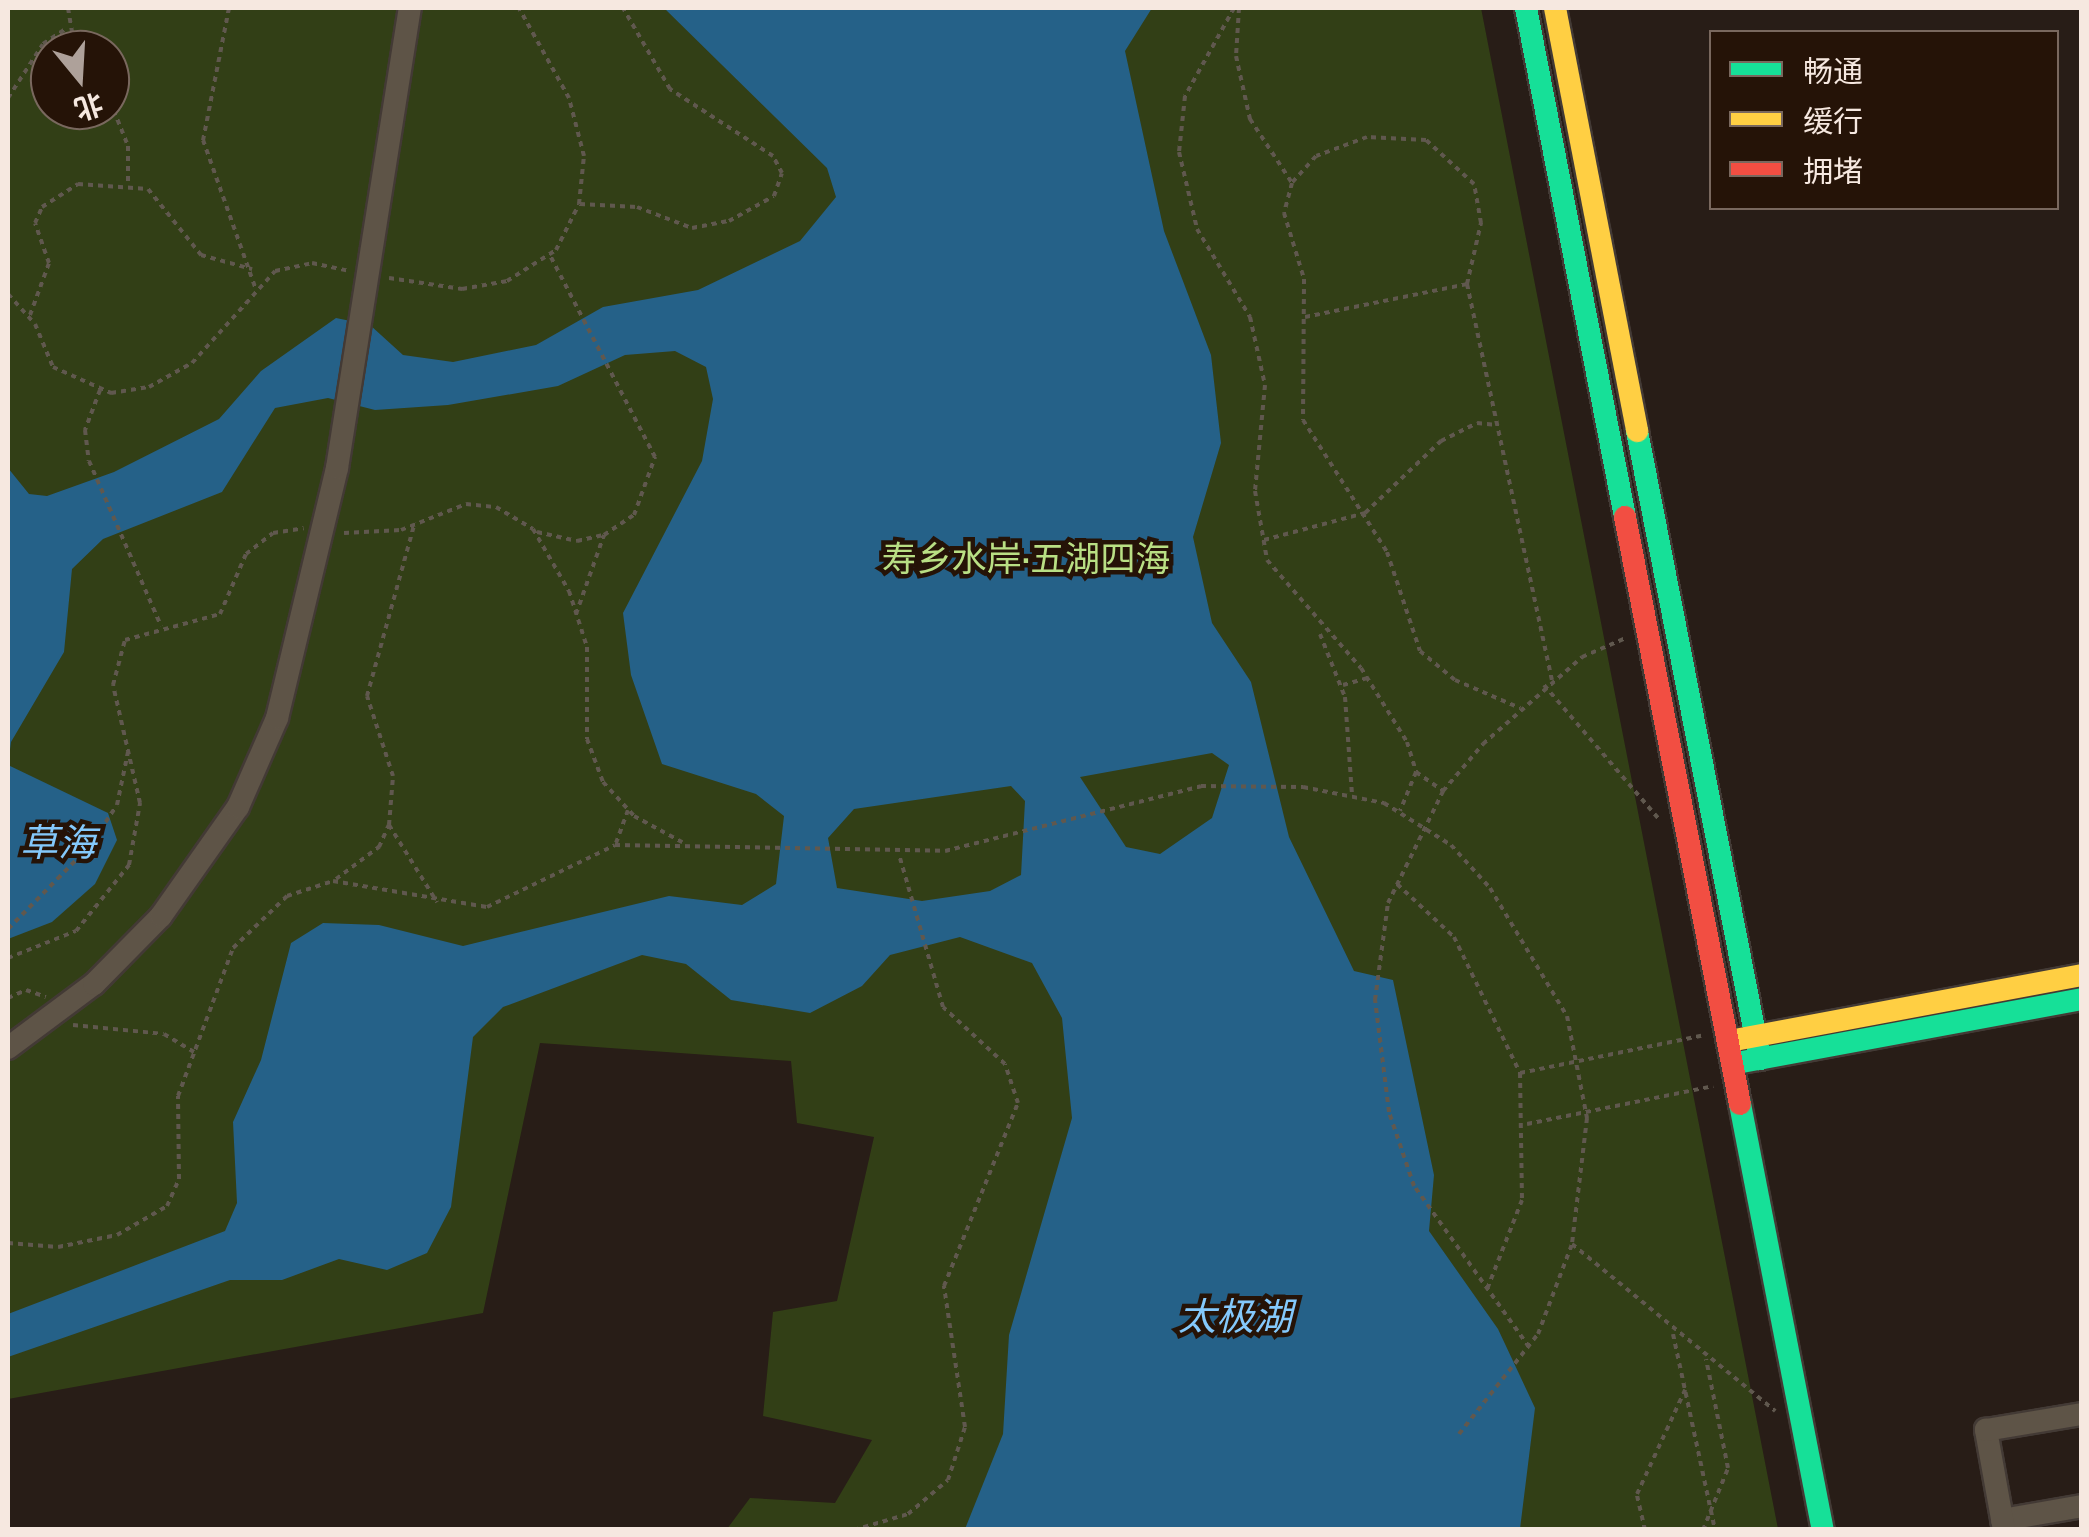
<!DOCTYPE html>
<meta charset="utf-8">
<style>
body{margin:0}
#map{position:relative;width:2089px;height:1537px;overflow:hidden;background:#281d17;font-family:Cabin,"Noto Sans SC",sans-serif}
div>[style]{position:absolute}
.green>*{inset:0;background:#323f16}
.water>*{inset:0;background:#256188}
.path>*{height:4px;margin-top:-2px;transform-origin:0;background:repeating-linear-gradient(90deg,#60584e 0 5px,transparent 0 10px)}
.roads{filter:drop-shadow(2px 0 #433a35) drop-shadow(-2px 0 #433a35) drop-shadow(0 2px #433a35) drop-shadow(0 -2px #433a35)}
.street>*{height:22px;margin:-11px;padding:0 11px;transform-origin:11px;border-radius:11px;background:#5e5447}
.fast>*{height:22px;margin:-11px;padding:0 11px;transform-origin:11px;border-radius:11px;background:#16e098}
.slow>*{height:22px;margin:-11px;padding:0 11px;transform-origin:11px;border-radius:11px;background:#ffcf43}
.jam>*{height:22px;margin:-11px;padding:0 11px;transform-origin:11px;border-radius:11px;background:#f24e42}
span{translate:-50% -50%;white-space:nowrap;text-align:center;line-height:1.15;-webkit-text-stroke:9px #251307;paint-order:stroke}
.park-label{font-size:35px;color:#b9df84}
.water-label{font-size:38px;color:#84c9fc;font-style:italic}
.frame{position:absolute;inset:0;border:10px solid #f6e8e0;pointer-events:none}
.legend{position:absolute;left:1709px;top:30px;width:350px;height:180px;box-sizing:border-box;background:#251307;border:2px solid #79685e;margin:0;padding:12px 18px;list-style:none;font-size:30px;color:#f6e8e0}
.legend li{display:flex;align-items:center;gap:20px;height:50px}
.legend b{width:50px;border:2px solid #79685e}
.north{position:absolute;left:30px;top:30px;width:100px;height:100px;box-sizing:border-box;background:#251307;border:2px solid #79685e;border-radius:50%;rotate:162deg;font-size:28px;font-weight:700;line-height:40px;text-align:center;color:#f6e8e0}
.north::after{content:'';display:block;margin:auto;width:35px;height:45px;background:#aea19a;clip-path:polygon(50% 0,100% 100%,50% 72%,0 100%)}
</style>
<div id="map">
<div class="green">
<i style="clip-path:polygon(evenodd,8px 8px,1481px 8px,1778px 1529px,727px 1529px,750px 1498px,835px 1503px,872px 1440px,763px 1416px,773px 1312px,837px 1301px,874px 1137px,797px 1123px,791px 1061px,540px 1043px,483px 1313px,8px 1399px,8px 8px,50px 50px,110px 50px,110px 110px,50px 110px,50px 50px)"></i>
</div>
<div class="water">
<i style="clip-path:polygon(evenodd,664px 8px,1152px 8px,1125px 51px,1164px 231px,1211px 355px,1221px 443px,1193px 537px,1212px 623px,1251px 682px,1289px 837px,1354px 971px,1393px 980px,1434px 1175px,1429px 1231px,1498px 1329px,1535px 1408px,1520px 1529px,965px 1529px,1003px 1434px,1009px 1335px,1072px 1118px,1062px 1018px,1032px 963px,960px 937px,890px 955px,862px 986px,810px 1013px,731px 1000px,686px 964px,642px 955px,503px 1007px,473px 1037px,451px 1207px,427px 1253px,387px 1270px,339px 1259px,282px 1280px,230px 1280px,8px 1357px,8px 1314px,225px 1231px,237px 1203px,233px 1122px,261px 1060px,291px 943px,323px 923px,379px 925px,463px 946px,669px 896px,742px 905px,776px 884px,784px 816px,756px 794px,662px 764px,631px 675px,623px 613px,702px 461px,713px 399px,706px 367px,675px 351px,625px 355px,558px 386px,448px 405px,375px 410px,328px 398px,275px 408px,222px 492px,103px 539px,72px 569px,64px 652px,11px 742px,8px 764px,8px 468px,29px 494px,47px 496px,114px 472px,219px 419px,261px 371px,336px 318px,370px 325px,403px 355px,453px 362px,536px 345px,603px 307px,698px 290px,800px 241px,836px 197px,827px 168px,664px 8px,1212px 753px,1229px 765px,1212px 818px,1160px 854px,1126px 847px,1080px 777px,1212px 753px,664px 8px,1011px 786px,1025px 801px,1021px 875px,990px 891px,922px 901px,837px 888px,828px 838px,854px 809px,1011px 786px)"></i>
<i style="clip-path:polygon(8px 765px,108px 813px,117px 840px,95px 884px,52px 922px,8px 939px)"></i>
</div>
<div class="path">
<i style="left:68px;top:8px;width:43px;rotate:80.5deg"></i>
<i style="left:229px;top:8px;width:135px;rotate:101.1deg"></i>
<i style="left:203px;top:140px;width:156px;rotate:70.5deg"></i>
<i style="left:1234px;top:8px;width:101px;rotate:119.1deg"></i>
<i style="left:1185px;top:96px;width:56px;rotate:96.1deg"></i>
<i style="left:1179px;top:152px;width:79px;rotate:76.8deg"></i>
<i style="left:1197px;top:229px;width:103px;rotate:58.9deg"></i>
<i style="left:1250px;top:317px;width:70px;rotate:77.6deg"></i>
<i style="left:1265px;top:385px;width:106px;rotate:95.4deg"></i>
<i style="left:1255px;top:491px;width:70px;rotate:80.1deg"></i>
<i style="left:1267px;top:560px;width:143px;rotate:49deg"></i>
<i style="left:1361px;top:668px;width:87px;rotate:58.1deg"></i>
<i style="left:1407px;top:742px;width:31px;rotate:73deg"></i>
<i style="left:1416px;top:772px;width:42px;rotate:112.3deg"></i>
<i style="left:1239px;top:8px;width:48px;rotate:93.6deg"></i>
<i style="left:1236px;top:56px;width:65px;rotate:77.5deg"></i>
<i style="left:1250px;top:119px;width:77px;rotate:56.7deg"></i>
<i style="left:8px;top:98px;width:64px;rotate:-57.1deg"></i>
<i style="left:43px;top:44px;width:29px;rotate:-34deg"></i>
<i style="left:110px;top:101px;width:48px;rotate:68.2deg"></i>
<i style="left:128px;top:146px;width:40px;rotate:90deg"></i>
<i style="left:580px;top:204px;width:57px;rotate:3deg"></i>
<i style="left:637px;top:207px;width:59px;rotate:20.9deg"></i>
<i style="left:692px;top:228px;width:38px;rotate:-11deg"></i>
<i style="left:729px;top:221px;width:51px;rotate:-29.1deg"></i>
<i style="left:774px;top:196px;width:24px;rotate:-71deg"></i>
<i style="left:782px;top:173px;width:19px;rotate:-118deg"></i>
<i style="left:773px;top:156px;width:123px;rotate:-147deg"></i>
<i style="left:670px;top:89px;width:94px;rotate:-120.1deg"></i>
<i style="left:389px;top:278px;width:74px;rotate:8.6deg"></i>
<i style="left:462px;top:289px;width:46px;rotate:-10.1deg"></i>
<i style="left:507px;top:281px;width:58px;rotate:-32.3deg"></i>
<i style="left:556px;top:250px;width:51px;rotate:-63.4deg"></i>
<i style="left:579px;top:204px;width:48px;rotate:-84.1deg"></i>
<i style="left:584px;top:156px;width:60px;rotate:-104.5deg"></i>
<i style="left:569px;top:98px;width:103px;rotate:-119.1deg"></i>
<i style="left:1467px;top:284px;width:63px;rotate:-77.1deg"></i>
<i style="left:1481px;top:223px;width:40px;rotate:-100deg"></i>
<i style="left:1474px;top:184px;width:65px;rotate:-137.5deg"></i>
<i style="left:1426px;top:140px;width:59px;rotate:-177.1deg"></i>
<i style="left:1367px;top:137px;width:54px;rotate:159.6deg"></i>
<i style="left:1316px;top:156px;width:36px;rotate:132deg"></i>
<i style="left:1292px;top:183px;width:31px;rotate:105deg"></i>
<i style="left:1284px;top:213px;width:69px;rotate:73.1deg"></i>
<i style="left:1304px;top:279px;width:141px;rotate:90.4deg"></i>
<i style="left:1303px;top:420px;width:156px;rotate:57.5deg"></i>
<i style="left:1387px;top:552px;width:104px;rotate:71.6deg"></i>
<i style="left:1420px;top:651px;width:45px;rotate:39.6deg"></i>
<i style="left:1455px;top:680px;width:71px;rotate:23.3deg"></i>
<i style="left:8px;top:294px;width:40px;rotate:48deg"></i>
<i style="left:35px;top:324px;width:47px;rotate:67.3deg"></i>
<i style="left:53px;top:367px;width:64px;rotate:24.1deg"></i>
<i style="left:111px;top:393px;width:38px;rotate:-9deg"></i>
<i style="left:149px;top:387px;width:49px;rotate:-29.2deg"></i>
<i style="left:192px;top:363px;width:124px;rotate:-47.9deg"></i>
<i style="left:275px;top:271px;width:38px;rotate:-12deg"></i>
<i style="left:312px;top:263px;width:39px;rotate:12deg"></i>
<i style="left:30px;top:315px;width:55px;rotate:-69.9deg"></i>
<i style="left:49px;top:263px;width:42px;rotate:-109.3deg"></i>
<i style="left:35px;top:223px;width:17px;rotate:-66deg"></i>
<i style="left:42px;top:207px;width:43px;rotate:-32.6deg"></i>
<i style="left:78px;top:184px;width:70px;rotate:4.1deg"></i>
<i style="left:148px;top:189px;width:85px;rotate:51.2deg"></i>
<i style="left:201px;top:255px;width:53px;rotate:15.4deg"></i>
<i style="left:1305px;top:317px;width:165px;rotate:-11.5deg"></i>
<i style="left:1467px;top:284px;width:405px;rotate:77.9deg"></i>
<i style="left:100px;top:390px;width:43px;rotate:110.6deg"></i>
<i style="left:85px;top:430px;width:31px;rotate:83deg"></i>
<i style="left:89px;top:461px;width:180px;rotate:66.4deg"></i>
<i style="left:537px;top:532px;width:41px;rotate:12.7deg"></i>
<i style="left:577px;top:541px;width:28px;rotate:-13deg"></i>
<i style="left:604px;top:535px;width:36px;rotate:-34deg"></i>
<i style="left:634px;top:515px;width:62px;rotate:-70.1deg"></i>
<i style="left:655px;top:457px;width:228px;rotate:-117.5deg"></i>
<i style="left:344px;top:533px;width:57px;rotate:-3deg"></i>
<i style="left:401px;top:530px;width:70px;rotate:-21.8deg"></i>
<i style="left:466px;top:504px;width:30px;rotate:6deg"></i>
<i style="left:496px;top:507px;width:43px;rotate:30.7deg"></i>
<i style="left:533px;top:529px;width:72px;rotate:59.9deg"></i>
<i style="left:569px;top:591px;width:59px;rotate:72.2deg"></i>
<i style="left:587px;top:647px;width:92px;rotate:90deg"></i>
<i style="left:587px;top:739px;width:46px;rotate:69.6deg"></i>
<i style="left:603px;top:782px;width:46px;rotate:47.6deg"></i>
<i style="left:634px;top:816px;width:55px;rotate:28.4deg"></i>
<i style="left:1264px;top:540px;width:105px;rotate:-15deg"></i>
<i style="left:1365px;top:513px;width:105px;rotate:-43.5deg"></i>
<i style="left:1441px;top:441px;width:40px;rotate:-26.6deg"></i>
<i style="left:1477px;top:423px;width:20px;rotate:6deg"></i>
<i style="left:576px;top:614px;width:84px;rotate:-70.5deg"></i>
<i style="left:1320px;top:634px;width:68px;rotate:68.4deg"></i>
<i style="left:1345px;top:697px;width:97px;rotate:85.9deg"></i>
<i style="left:1343px;top:685px;width:25px;rotate:-16deg"></i>
<i style="left:1544px;top:685px;width:175px;rotate:49.4deg"></i>
<i style="left:1416px;top:772px;width:33px;rotate:35deg"></i>
<i style="left:389px;top:825px;width:49px;rotate:-85.3deg"></i>
<i style="left:393px;top:776px;width:84px;rotate:-108deg"></i>
<i style="left:367px;top:696px;width:180px;rotate:-74.6deg"></i>
<i style="left:616px;top:843px;width:35px;rotate:-70deg"></i>
<i style="left:336px;top:879px;width:54px;rotate:-36.7deg"></i>
<i style="left:379px;top:847px;width:24px;rotate:-66deg"></i>
<i style="left:389px;top:825px;width:91px;rotate:58.1deg"></i>
<i style="left:1397px;top:884px;width:78px;rotate:42.9deg"></i>
<i style="left:1454px;top:937px;width:151px;rotate:64.1deg"></i>
<i style="left:1520px;top:1073px;width:127px;rotate:89.1deg"></i>
<i style="left:1522px;top:1200px;width:99px;rotate:111.4deg"></i>
<i style="left:8px;top:929px;width:115px;rotate:-45.4deg"></i>
<i style="left:89px;top:847px;width:50px;rotate:-56.3deg"></i>
<i style="left:117px;top:805px;width:54px;rotate:-78.3deg"></i>
<i style="left:8px;top:958px;width:73px;rotate:-21.7deg"></i>
<i style="left:76px;top:931px;width:85px;rotate:-51.2deg"></i>
<i style="left:129px;top:865px;width:63px;rotate:-79.9deg"></i>
<i style="left:140px;top:803px;width:121px;rotate:-102.9deg"></i>
<i style="left:113px;top:685px;width:47px;rotate:-75.1deg"></i>
<i style="left:125px;top:640px;width:98px;rotate:-15.3deg"></i>
<i style="left:220px;top:614px;width:65px;rotate:-66.6deg"></i>
<i style="left:246px;top:554px;width:34px;rotate:-38deg"></i>
<i style="left:273px;top:533px;width:31px;rotate:-9deg"></i>
<i style="left:8px;top:998px;width:20px;rotate:-24deg"></i>
<i style="left:26px;top:990px;width:21px;rotate:19deg"></i>
<i style="left:73px;top:1025px;width:91px;rotate:5.6deg"></i>
<i style="left:164px;top:1034px;width:35px;rotate:31deg"></i>
<i style="left:1520px;top:1073px;width:185px;rotate:-11.6deg"></i>
<i style="left:1527px;top:1124px;width:190px;rotate:-11.5deg"></i>
<i style="left:8px;top:1243px;width:50px;rotate:4.6deg"></i>
<i style="left:58px;top:1247px;width:60px;rotate:-11.5deg"></i>
<i style="left:117px;top:1235px;width:58px;rotate:-30.1deg"></i>
<i style="left:167px;top:1206px;width:30px;rotate:-66deg"></i>
<i style="left:179px;top:1179px;width:83px;rotate:-90.7deg"></i>
<i style="left:178px;top:1096px;width:158px;rotate:-69.6deg"></i>
<i style="left:233px;top:948px;width:75px;rotate:-43.9deg"></i>
<i style="left:287px;top:896px;width:48px;rotate:-18.1deg"></i>
<i style="left:333px;top:881px;width:156px;rotate:9.6deg"></i>
<i style="left:487px;top:907px;width:142px;rotate:-25.8deg"></i>
<i style="left:615px;top:845px;width:330px;rotate:1deg"></i>
<i style="left:945px;top:851px;width:264px;rotate:-14.2deg"></i>
<i style="left:1201px;top:786px;width:102px;rotate:0.6deg"></i>
<i style="left:1303px;top:787px;width:83px;rotate:11.2deg"></i>
<i style="left:1384px;top:803px;width:79px;rotate:32.1deg"></i>
<i style="left:1451px;top:845px;width:58px;rotate:47.8deg"></i>
<i style="left:1490px;top:888px;width:149px;rotate:59deg"></i>
<i style="left:1567px;top:1016px;width:104px;rotate:78.9deg"></i>
<i style="left:1587px;top:1118px;width:127px;rotate:96.8deg"></i>
<i style="left:1572px;top:1244px;width:263px;rotate:39.4deg"></i>
<i style="left:1673px;top:1334px;width:200px;rotate:77.9deg"></i>
<i style="left:1529px;top:1347px;width:198px;rotate:-125.5deg"></i>
<i style="left:1414px;top:1186px;width:78px;rotate:-108.7deg"></i>
<i style="left:1389px;top:1112px;width:113px;rotate:-97.1deg"></i>
<i style="left:1375px;top:1000px;width:98px;rotate:-82.4deg"></i>
<i style="left:1388px;top:903px;width:125px;rotate:-63.8deg"></i>
<i style="left:1443px;top:791px;width:62px;rotate:-49.6deg"></i>
<i style="left:1483px;top:744px;width:132px;rotate:-41.3deg"></i>
<i style="left:1582px;top:657px;width:48px;rotate:-23.4deg"></i>
<i style="left:1459px;top:1434px;width:127px;rotate:-51.7deg"></i>
<i style="left:1538px;top:1334px;width:96px;rotate:-69.3deg"></i>
<i style="left:854px;top:1530px;width:56px;rotate:-16.5deg"></i>
<i style="left:908px;top:1514px;width:52px;rotate:-40.4deg"></i>
<i style="left:948px;top:1480px;width:56px;rotate:-72.2deg"></i>
<i style="left:965px;top:1427px;width:143px;rotate:-98.5deg"></i>
<i style="left:944px;top:1286px;width:197px;rotate:-68deg"></i>
<i style="left:1018px;top:1103px;width:41px;rotate:-108.4deg"></i>
<i style="left:1005px;top:1064px;width:84px;rotate:-137.4deg"></i>
<i style="left:943px;top:1007px;width:158px;rotate:-106.1deg"></i>
<i style="left:1645px;top:1530px;width:37px;rotate:-103deg"></i>
<i style="left:1637px;top:1494px;width:115px;rotate:-65.2deg"></i>
<i style="left:1703px;top:1530px;width:67px;rotate:-68deg"></i>
<i style="left:1728px;top:1468px;width:111px;rotate:-101.4deg"></i>
</div>
<div class="roads">
<div class="street">
<i style="left:8px;top:1048px;width:107px;rotate:-36.7deg"></i>
<i style="left:94px;top:984px;width:95px;rotate:-45.4deg"></i>
<i style="left:161px;top:916px;width:133px;rotate:-54.8deg"></i>
<i style="left:238px;top:807px;width:97px;rotate:-66.3deg"></i>
<i style="left:277px;top:718px;width:257px;rotate:-76.5deg"></i>
<i style="left:337px;top:468px;width:466px;rotate:-81deg"></i>
<i style="left:2002px;top:1520px;width:81px;rotate:-9.9deg"></i>
<i style="left:2004px;top:1530px;width:102px;rotate:-100.2deg"></i>
<i style="left:1986px;top:1430px;width:97px;rotate:-9.5deg"></i>
</div>
<div class="fast">
<i style="left:1526px;top:8px;width:519px;rotate:78.99deg"></i>
<i style="left:1637px;top:431px;width:640px;rotate:78.92deg"></i>
<i style="left:1742px;top:1062px;width:346px;rotate:-10.5deg"></i>
<i style="left:1740px;top:1104px;width:434px;rotate:79deg"></i>
</div>
<div class="slow">
<i style="left:1555px;top:8px;width:431px;rotate:79deg"></i>
<i style="left:1740px;top:1039px;width:348px;rotate:-10.6deg"></i>
</div>
<div class="jam">
<i style="left:1625px;top:517px;width:598px;rotate:78.92deg"></i>
</div>
</div>
<div class="park-label">
<span style="left:1026px;top:559px">寿乡水岸·五湖四海</span>
</div>
<div class="water-label">
<span style="left:58px;top:843px">草海</span>
<span style="left:1235px;top:1317px">太极湖</span>
</div>
<div class="frame"></div>
<ul class="legend">
<li><b style="height:12px;background:#16e098"></b>畅通</li>
<li><b style="height:12px;background:#ffcf43"></b>缓行</li>
<li><b style="height:12px;background:#f24e42"></b>拥堵</li>
</ul>
<div class="north">北</div>
</div>
